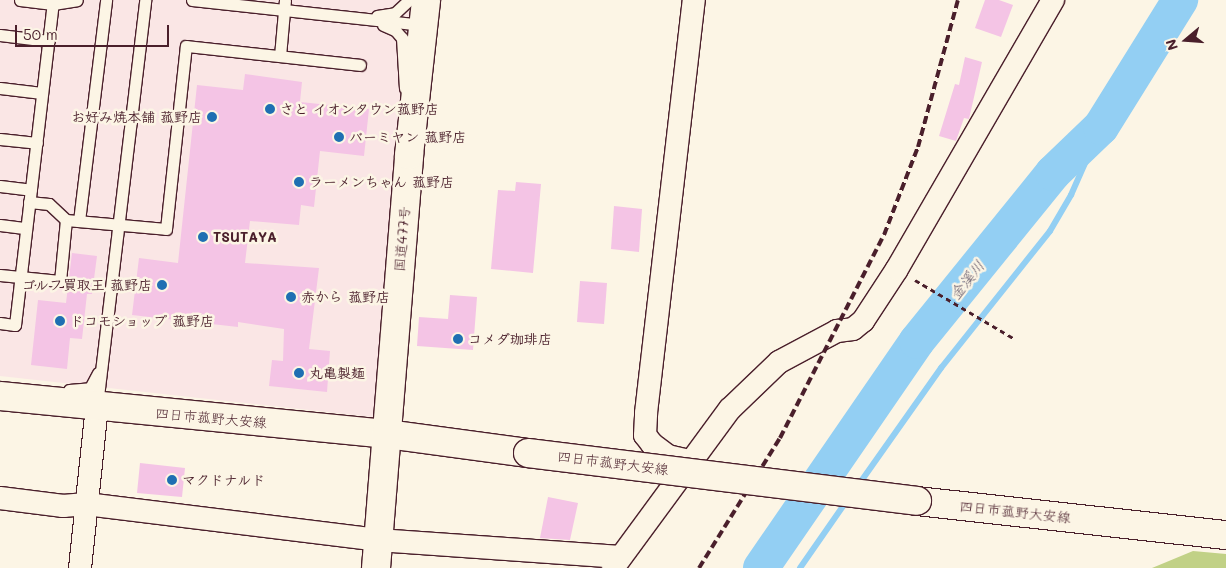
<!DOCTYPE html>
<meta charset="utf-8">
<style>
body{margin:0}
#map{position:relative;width:1226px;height:568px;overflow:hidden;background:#fcf5e5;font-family:Mali,"Klee One",sans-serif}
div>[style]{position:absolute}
.built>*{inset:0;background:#fae6e5}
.green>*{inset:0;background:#c1d186}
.stream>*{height:6px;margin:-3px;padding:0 3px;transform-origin:3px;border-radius:3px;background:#93cff3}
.river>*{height:36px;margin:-18px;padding:0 18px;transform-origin:18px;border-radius:18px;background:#93cff3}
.building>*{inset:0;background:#f4c4e5}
.path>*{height:3px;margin-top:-1.5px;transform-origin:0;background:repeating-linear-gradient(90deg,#4a1f2b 0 5px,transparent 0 9px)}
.roads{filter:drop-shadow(1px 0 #4a1f2b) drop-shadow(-1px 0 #4a1f2b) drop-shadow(0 1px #4a1f2b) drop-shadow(0 -1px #4a1f2b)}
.lane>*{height:11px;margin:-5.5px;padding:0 5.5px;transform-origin:5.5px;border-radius:5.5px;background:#fcf5e5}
.street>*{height:22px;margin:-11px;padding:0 11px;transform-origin:11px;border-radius:11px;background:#fcf5e5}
.secondary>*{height:28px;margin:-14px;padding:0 14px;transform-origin:14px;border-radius:14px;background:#fcf5e5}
.highway>*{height:28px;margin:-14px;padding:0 14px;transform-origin:14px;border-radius:14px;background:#fcf5e5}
.rail>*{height:4px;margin-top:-2px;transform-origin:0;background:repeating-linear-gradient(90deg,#4a1f2b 0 8px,transparent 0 12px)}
.bridges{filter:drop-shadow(1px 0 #4a1f2b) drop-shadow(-1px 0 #4a1f2b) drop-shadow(0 1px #4a1f2b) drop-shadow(0 -1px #4a1f2b)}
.secondary-bridge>*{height:28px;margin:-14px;padding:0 14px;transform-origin:14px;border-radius:14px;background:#fcf5e5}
.dots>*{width:14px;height:14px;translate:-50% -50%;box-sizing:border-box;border:2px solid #fcf5e5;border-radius:50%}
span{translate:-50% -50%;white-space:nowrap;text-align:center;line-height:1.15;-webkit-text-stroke:5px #fcf5e5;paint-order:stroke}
.poi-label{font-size:14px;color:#4a1f2b;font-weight:700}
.left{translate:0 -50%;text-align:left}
.right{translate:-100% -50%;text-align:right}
.street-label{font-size:14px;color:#4a1f2b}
.water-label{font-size:15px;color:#605467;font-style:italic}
.north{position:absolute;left:1161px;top:15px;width:50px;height:50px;-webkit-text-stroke:4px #fcf5e5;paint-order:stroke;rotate:252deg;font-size:14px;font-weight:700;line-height:20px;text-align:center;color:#4a1f2b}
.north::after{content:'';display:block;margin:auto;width:18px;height:22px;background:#4a1f2b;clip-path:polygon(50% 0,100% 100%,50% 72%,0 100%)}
.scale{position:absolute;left:15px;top:25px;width:154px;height:22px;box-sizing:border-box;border:2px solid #4a1f2b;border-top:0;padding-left:6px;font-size:15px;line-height:18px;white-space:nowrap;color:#4a1f2b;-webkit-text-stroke:4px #fcf5e5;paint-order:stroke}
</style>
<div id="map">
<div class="built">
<i style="clip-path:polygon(0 0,414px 0,373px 417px,0 376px)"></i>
</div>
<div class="green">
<i style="clip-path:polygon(1193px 551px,1226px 554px,1226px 568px,1152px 568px)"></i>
</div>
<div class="stream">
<i style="left:857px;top:487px;width:146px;rotate:-54.8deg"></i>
<i style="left:941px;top:368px;width:175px;rotate:-51.5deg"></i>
<i style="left:1050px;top:231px;width:42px;rotate:-59.7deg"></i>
<i style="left:1071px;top:195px;width:74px;rotate:-66.2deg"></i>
<i style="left:800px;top:568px;width:84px;rotate:-55.2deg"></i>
</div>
<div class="river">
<i style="left:761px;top:568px;width:275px;rotate:-55.5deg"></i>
<i style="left:917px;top:341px;width:216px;rotate:-51deg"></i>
<i style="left:1053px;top:173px;width:66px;rotate:-43.8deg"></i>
<i style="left:1101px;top:127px;width:150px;rotate:-58.1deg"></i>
</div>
<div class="building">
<i style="clip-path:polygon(985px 0,999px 0,1013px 5px,1001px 37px,975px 28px)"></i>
<i style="clip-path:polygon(965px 57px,982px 62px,969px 119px,964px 118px,956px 141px,939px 136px,955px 84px,959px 85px)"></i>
<i style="clip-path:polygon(245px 74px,302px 82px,300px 102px,369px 109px,364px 156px,320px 151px,314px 207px,301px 205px,299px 225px,250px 221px,245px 263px,319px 268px,309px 349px,330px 351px,327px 392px,269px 386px,272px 360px,283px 361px,284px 329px,238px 322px,238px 327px,132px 315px,139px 258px,178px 263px,197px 85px,243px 90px)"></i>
<i style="clip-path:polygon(516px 182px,541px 184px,533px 273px,491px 269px,498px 190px,515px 191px)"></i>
<i style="clip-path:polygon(614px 206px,642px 209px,639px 252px,611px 249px)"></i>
<i style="clip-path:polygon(72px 253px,97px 256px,92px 294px,87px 294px,82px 339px,70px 338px,67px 369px,31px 365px,38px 300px,66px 303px)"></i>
<i style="clip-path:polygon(580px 281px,607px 283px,604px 324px,577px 322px)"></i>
<i style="clip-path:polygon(450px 295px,477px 297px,473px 350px,417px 346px,419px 317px,448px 319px)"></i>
<i style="clip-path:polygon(140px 463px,185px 468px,182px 497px,137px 493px)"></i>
<i style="clip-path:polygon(548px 497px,578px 503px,570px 540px,540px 538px)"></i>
</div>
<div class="path">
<i style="left:915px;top:280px;width:114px;rotate:30.6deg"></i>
</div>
<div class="roads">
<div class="lane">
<i style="left:20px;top:0;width:33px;rotate:7deg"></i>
<i style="left:53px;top:4px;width:24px;rotate:-9deg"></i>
<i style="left:192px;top:0;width:232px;rotate:6.2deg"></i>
<i style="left:377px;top:16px;width:18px;rotate:-9deg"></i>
<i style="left:395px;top:13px;width:19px;rotate:-43deg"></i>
<i style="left:383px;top:25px;width:13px;rotate:23deg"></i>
<i style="left:395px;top:30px;width:11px;rotate:49deg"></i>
<i style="left:402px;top:38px;width:50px;rotate:86.6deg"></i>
<i style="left:0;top:35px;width:49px;rotate:7deg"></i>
<i style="left:280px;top:56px;width:56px;rotate:-84.9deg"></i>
<i style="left:0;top:88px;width:42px;rotate:6.8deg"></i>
<i style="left:0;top:139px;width:37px;rotate:6deg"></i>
<i style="left:0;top:186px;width:31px;rotate:7deg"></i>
<i style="left:29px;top:202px;width:20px;rotate:6deg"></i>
<i style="left:49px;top:204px;width:23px;rotate:43deg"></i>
<i style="left:79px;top:221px;width:223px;rotate:-83deg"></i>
<i style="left:0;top:225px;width:26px;rotate:7deg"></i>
<i style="left:0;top:275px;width:60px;rotate:5.7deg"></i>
<i style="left:60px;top:281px;width:61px;rotate:-84.4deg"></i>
<i style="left:66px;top:220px;width:100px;rotate:5.1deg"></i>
<i style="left:166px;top:229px;width:184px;rotate:-83.8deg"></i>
<i style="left:186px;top:46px;width:175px;rotate:6.2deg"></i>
<i style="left:0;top:323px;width:15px;rotate:8deg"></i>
<i style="left:15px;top:325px;width:327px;rotate:-83.3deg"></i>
<i style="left:69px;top:390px;width:21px;rotate:-5deg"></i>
<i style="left:90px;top:388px;width:17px;rotate:-62deg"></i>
<i style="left:97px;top:405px;width:408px;rotate:-83.2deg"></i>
</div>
<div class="street">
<i style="left:689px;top:461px;width:22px;rotate:-167deg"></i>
<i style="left:668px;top:456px;width:20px;rotate:-143deg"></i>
<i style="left:652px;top:444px;width:11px;rotate:-128deg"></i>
<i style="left:645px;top:435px;width:22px;rotate:-87deg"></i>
<i style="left:646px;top:413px;width:416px;rotate:-83.4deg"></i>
<i style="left:0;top:498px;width:64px;rotate:7.2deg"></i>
<i style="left:63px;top:506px;width:23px;rotate:-5deg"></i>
<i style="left:86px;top:504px;width:294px;rotate:7deg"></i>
<i style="left:378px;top:540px;width:243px;rotate:4deg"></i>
<i style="left:80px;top:568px;width:162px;rotate:-84deg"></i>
<i style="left:613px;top:568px;width:197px;rotate:-53.7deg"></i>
<i style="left:730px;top:409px;width:68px;rotate:-43.8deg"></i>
<i style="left:779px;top:362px;width:66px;rotate:-28.1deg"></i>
<i style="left:837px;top:331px;width:16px;rotate:-7deg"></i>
<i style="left:853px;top:329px;width:13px;rotate:-39deg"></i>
<i style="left:863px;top:321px;width:62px;rotate:-56.8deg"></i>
<i style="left:897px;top:269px;width:311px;rotate:-59.9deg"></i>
</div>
<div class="secondary">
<i style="left:0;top:396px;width:389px;rotate:5.6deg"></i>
<i style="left:387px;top:434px;width:142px;rotate:7.7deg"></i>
<i style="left:917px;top:501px;width:311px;rotate:6.3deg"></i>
</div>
<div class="highway">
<i style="left:376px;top:568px;width:414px;rotate:-85.4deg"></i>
<i style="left:409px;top:155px;width:156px;rotate:-83.7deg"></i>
</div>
</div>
<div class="rail">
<i style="left:699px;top:568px;width:153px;rotate:-58.1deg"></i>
<i style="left:780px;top:438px;width:228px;rotate:-62.9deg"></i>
<i style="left:884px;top:235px;width:94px;rotate:-68.9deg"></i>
<i style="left:918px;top:147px;width:152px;rotate:-74.8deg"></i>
</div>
<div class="bridges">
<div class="secondary-bridge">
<i style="left:528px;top:453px;width:392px;rotate:7deg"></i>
</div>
</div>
<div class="dots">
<i style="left:270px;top:109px;background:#1f6fb2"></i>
<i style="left:212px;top:117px;background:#1f6fb2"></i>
<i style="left:339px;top:137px;background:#1f6fb2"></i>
<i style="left:299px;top:182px;background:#1f6fb2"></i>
<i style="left:203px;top:237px;background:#1f6fb2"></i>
<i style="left:162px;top:285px;background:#1f6fb2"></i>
<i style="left:291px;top:297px;background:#1f6fb2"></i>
<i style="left:60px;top:321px;background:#1f6fb2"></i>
<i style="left:458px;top:339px;background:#1f6fb2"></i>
<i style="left:299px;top:373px;background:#1f6fb2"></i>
<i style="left:172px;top:480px;background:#1f6fb2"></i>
</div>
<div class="poi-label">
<span class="left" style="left:280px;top:109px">さと イオンタウン菰野店</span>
<span class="right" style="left:202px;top:117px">お好み焼本舗 菰野店</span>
<span class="left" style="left:349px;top:137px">バーミヤン 菰野店</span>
<span class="left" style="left:309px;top:182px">ラーメンちゃん 菰野店</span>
<span class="left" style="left:213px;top:237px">TSUTAYA</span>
<span class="right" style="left:152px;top:285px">ゴルフ買取王 菰野店</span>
<span class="left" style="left:301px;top:297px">赤から 菰野店</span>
<span class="left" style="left:70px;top:321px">ドコモショップ 菰野店</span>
<span class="left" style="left:468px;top:339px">コメダ珈琲店</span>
<span class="left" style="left:309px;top:373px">丸亀製麺</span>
<span class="left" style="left:182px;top:480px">マクドナルド</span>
</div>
<div class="street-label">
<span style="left:402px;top:239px;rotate:-85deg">国道477号</span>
<span style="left:211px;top:418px;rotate:5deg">四日市菰野大安線</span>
<span style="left:613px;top:463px;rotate:7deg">四日市菰野大安線</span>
<span style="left:1015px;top:512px;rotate:6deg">四日市菰野大安線</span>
</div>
<div class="water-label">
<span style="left:967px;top:280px;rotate:-51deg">金溪川</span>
</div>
<div class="north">N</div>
<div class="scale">50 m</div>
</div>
